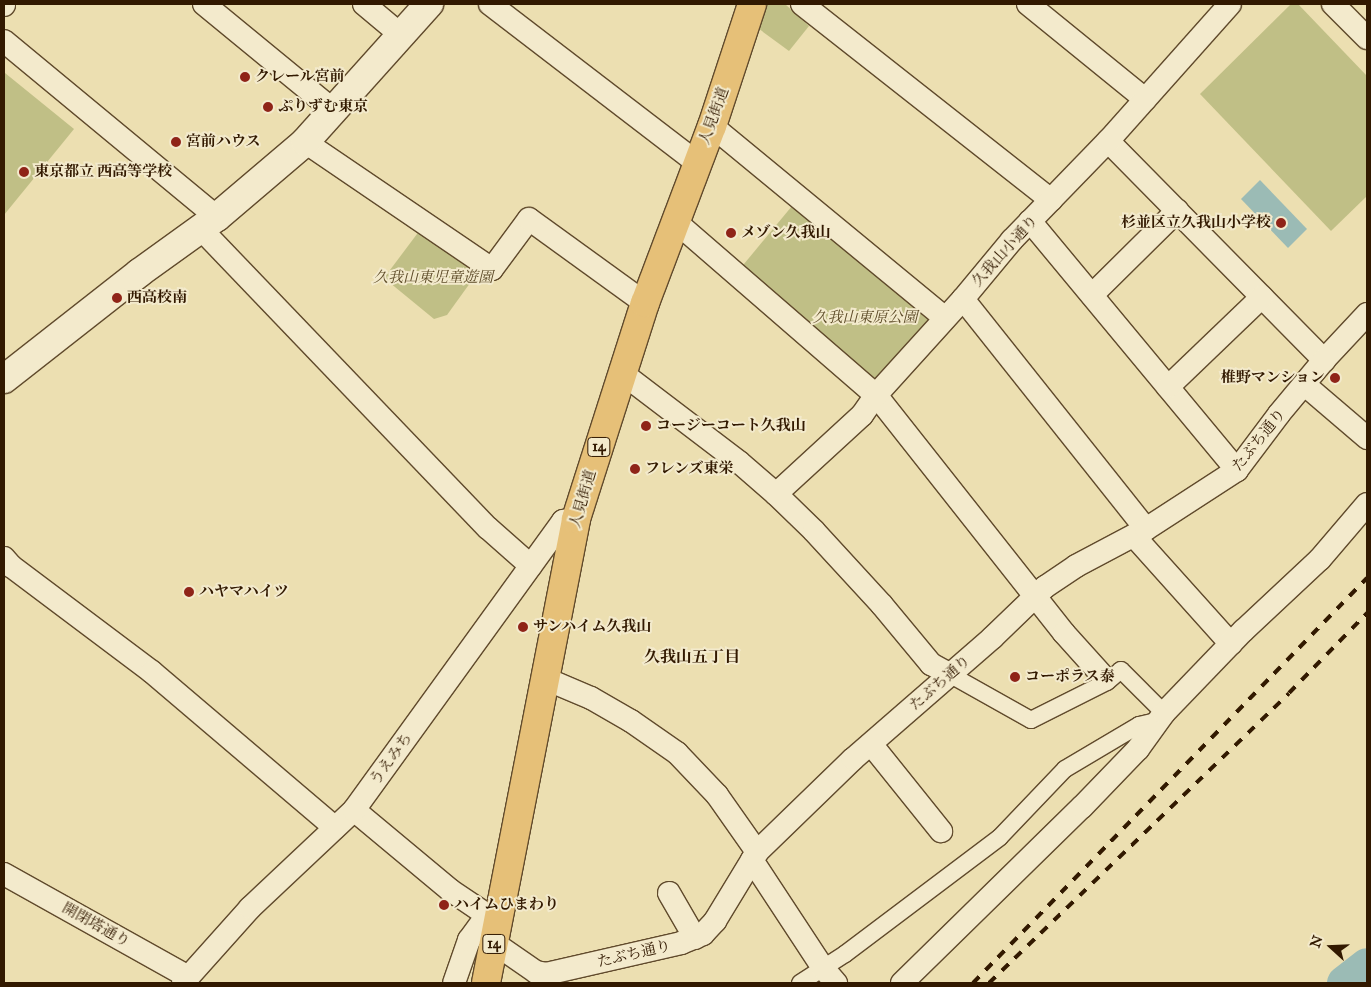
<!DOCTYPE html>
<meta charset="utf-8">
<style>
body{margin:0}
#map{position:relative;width:1371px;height:987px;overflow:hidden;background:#ecdfb1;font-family:"IM FELL Great Primer","Noto Serif JP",serif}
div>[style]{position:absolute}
.green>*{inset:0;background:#c0bf86}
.water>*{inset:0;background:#9bbbb5}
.river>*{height:34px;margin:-17px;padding:0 17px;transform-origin:17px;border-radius:17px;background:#9bbbb5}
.roads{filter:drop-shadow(1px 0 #604a2c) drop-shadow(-1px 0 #604a2c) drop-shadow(0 1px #604a2c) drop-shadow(0 -1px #604a2c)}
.pedestrian>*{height:16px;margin:-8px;padding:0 8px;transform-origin:8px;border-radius:8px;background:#f3eacc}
.minor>*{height:22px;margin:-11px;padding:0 11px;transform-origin:11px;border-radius:11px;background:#f3eacc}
.tertiary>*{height:28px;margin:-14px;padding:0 14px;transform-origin:14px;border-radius:14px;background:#f3eacc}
.primary>*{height:28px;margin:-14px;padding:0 14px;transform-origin:14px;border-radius:14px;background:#e6c078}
.rail>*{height:4px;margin-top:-2px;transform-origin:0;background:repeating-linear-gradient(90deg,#321900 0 9px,transparent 0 18px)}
.dots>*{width:14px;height:14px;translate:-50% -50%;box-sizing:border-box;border:2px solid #f3eacc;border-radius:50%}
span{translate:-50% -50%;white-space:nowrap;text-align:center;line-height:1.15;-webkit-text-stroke:4px #f3eacc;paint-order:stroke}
.shield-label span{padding:1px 4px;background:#f3eacc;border:1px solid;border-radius:4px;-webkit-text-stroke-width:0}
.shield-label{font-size:14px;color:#321900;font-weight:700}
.poi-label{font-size:15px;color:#321900;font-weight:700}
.left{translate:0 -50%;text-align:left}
.right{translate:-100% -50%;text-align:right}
.street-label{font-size:15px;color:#321900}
.park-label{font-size:15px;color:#5d4b28;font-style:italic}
.neighbourhood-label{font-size:16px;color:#321900;font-weight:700}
.frame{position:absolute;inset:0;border:5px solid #321900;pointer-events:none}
.north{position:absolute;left:1306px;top:922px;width:50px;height:50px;-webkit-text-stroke:4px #f3eacc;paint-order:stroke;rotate:290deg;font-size:14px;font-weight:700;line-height:20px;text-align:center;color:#321900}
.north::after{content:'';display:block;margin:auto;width:18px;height:22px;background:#321900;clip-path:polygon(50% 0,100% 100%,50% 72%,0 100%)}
</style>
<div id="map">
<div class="green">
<i style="clip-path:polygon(762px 4px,785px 4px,809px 26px,789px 51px,755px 26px)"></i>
<i style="clip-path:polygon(1291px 4px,1298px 4px,1367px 76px,1367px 196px,1331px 231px,1200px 94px)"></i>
<i style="clip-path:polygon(5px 73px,74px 129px,4px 215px,4px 75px)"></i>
<i style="clip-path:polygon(797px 200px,933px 320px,879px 383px,739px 270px)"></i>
<i style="clip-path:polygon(420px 230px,478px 272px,447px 315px,434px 319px,384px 278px)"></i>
</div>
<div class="water">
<i style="clip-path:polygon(1260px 180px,1307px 229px,1288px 248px,1241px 199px)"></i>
</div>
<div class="river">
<i style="left:1344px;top:983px;width:29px;rotate:-38deg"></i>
</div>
<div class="roads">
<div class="pedestrian">
<i style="left:949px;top:674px;width:94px;rotate:29.3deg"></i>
<i style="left:1031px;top:720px;width:85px;rotate:-26.6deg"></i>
<i style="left:1107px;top:682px;width:18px;rotate:-41deg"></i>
<i style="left:1121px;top:670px;width:61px;rotate:45deg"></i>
<i style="left:800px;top:983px;width:54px;rotate:-32.8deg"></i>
<i style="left:845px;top:954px;width:194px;rotate:-37deg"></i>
<i style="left:1000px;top:837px;width:94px;rotate:-46.3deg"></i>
<i style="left:1065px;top:769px;width:86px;rotate:-30.7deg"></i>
<i style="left:1139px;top:725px;width:22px;rotate:-13deg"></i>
</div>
<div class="minor">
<i style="left:204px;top:4px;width:167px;rotate:39.4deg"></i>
<i style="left:364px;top:4px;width:48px;rotate:40deg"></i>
<i style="left:490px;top:4px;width:261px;rotate:37.5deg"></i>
<i style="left:802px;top:4px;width:317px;rotate:38.2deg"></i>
<i style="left:1028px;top:4px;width:151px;rotate:39.1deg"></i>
<i style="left:1333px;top:4px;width:48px;rotate:45deg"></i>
<i style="left:4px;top:5px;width:1px;rotate:-90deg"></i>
<i style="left:4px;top:41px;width:276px;rotate:39.6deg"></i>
<i style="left:712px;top:126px;width:302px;rotate:39.5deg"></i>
<i style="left:1108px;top:141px;width:308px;rotate:45.4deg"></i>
<i style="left:305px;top:142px;width:226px;rotate:34.2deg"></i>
<i style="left:492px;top:269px;width:62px;rotate:-53.5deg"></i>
<i style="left:529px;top:219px;width:143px;rotate:35.9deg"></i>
<i style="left:1030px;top:221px;width:324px;rotate:50.3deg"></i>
<i style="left:676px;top:222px;width:264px;rotate:40.9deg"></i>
<i style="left:876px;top:395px;width:303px;rotate:51.7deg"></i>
<i style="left:1064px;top:633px;width:54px;rotate:48deg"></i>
<i style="left:201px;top:229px;width:414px;rotate:46.2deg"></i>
<i style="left:488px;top:528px;width:57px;rotate:41.5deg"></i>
<i style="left:1092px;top:295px;width:120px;rotate:-44.7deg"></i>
<i style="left:963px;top:299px;width:294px;rotate:51.5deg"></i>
<i style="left:622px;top:373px;width:147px;rotate:37.3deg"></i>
<i style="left:739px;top:462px;width:49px;rotate:40.9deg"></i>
<i style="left:776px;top:494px;width:53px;rotate:44.2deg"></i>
<i style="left:814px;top:531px;width:100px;rotate:47.4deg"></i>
<i style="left:882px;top:605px;width:77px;rotate:50.3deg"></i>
<i style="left:931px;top:664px;width:21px;rotate:29deg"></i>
<i style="left:1305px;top:385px;width:82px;rotate:40.5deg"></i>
<i style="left:1168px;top:387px;width:130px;rotate:-43.8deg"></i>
<i style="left:776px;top:494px;width:117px;rotate:-42.6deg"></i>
<i style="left:862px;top:415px;width:24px;rotate:-55deg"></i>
<i style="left:876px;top:395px;width:130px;rotate:-47.8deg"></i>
<i style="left:963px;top:299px;width:77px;rotate:-50.3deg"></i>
<i style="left:1012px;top:240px;width:138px;rotate:-45.9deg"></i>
<i style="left:1108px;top:141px;width:183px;rotate:-48.3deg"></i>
<i style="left:1134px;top:536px;width:145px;rotate:48.1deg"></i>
<i style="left:4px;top:558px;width:11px;rotate:49deg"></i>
<i style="left:11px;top:566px;width:176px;rotate:36.9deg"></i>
<i style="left:152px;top:672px;width:240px;rotate:40.4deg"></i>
<i style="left:546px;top:679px;width:49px;rotate:22.9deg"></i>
<i style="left:591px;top:698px;width:46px;rotate:29.9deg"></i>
<i style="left:631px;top:721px;width:56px;rotate:34.8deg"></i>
<i style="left:677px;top:753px;width:58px;rotate:46.4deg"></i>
<i style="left:717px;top:795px;width:70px;rotate:54.9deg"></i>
<i style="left:871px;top:744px;width:112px;rotate:51.2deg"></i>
<i style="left:354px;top:810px;width:125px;rotate:39.8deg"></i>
<i style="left:450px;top:890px;width:45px;rotate:34deg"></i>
<i style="left:752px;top:860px;width:129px;rotate:56.7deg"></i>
<i style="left:823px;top:968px;width:20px;rotate:49deg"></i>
<i style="left:4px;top:874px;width:211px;rotate:29.2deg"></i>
<i style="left:669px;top:893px;width:52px;rotate:60deg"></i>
<i style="left:494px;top:943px;width:51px;rotate:34.6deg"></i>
<i style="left:536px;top:972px;width:10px;rotate:11deg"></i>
<i style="left:546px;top:974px;width:139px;rotate:-12.9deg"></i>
<i style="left:681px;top:943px;width:24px;rotate:-22deg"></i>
<i style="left:703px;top:934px;width:18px;rotate:-47deg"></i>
<i style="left:715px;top:921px;width:81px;rotate:-58.7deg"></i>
<i style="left:757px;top:852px;width:134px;rotate:-44.1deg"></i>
<i style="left:853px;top:759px;width:184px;rotate:-41deg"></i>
<i style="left:992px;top:638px;width:74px;rotate:-43.9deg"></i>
<i style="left:1045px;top:587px;width:37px;rotate:-34deg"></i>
<i style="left:1076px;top:566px;width:79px;rotate:-27.9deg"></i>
<i style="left:1146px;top:529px;width:108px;rotate:-33deg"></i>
<i style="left:1237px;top:470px;width:70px;rotate:-53.1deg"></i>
<i style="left:1279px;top:414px;width:70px;rotate:-50.2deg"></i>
<i style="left:1324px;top:360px;width:63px;rotate:-46.9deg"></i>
<i style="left:183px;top:983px;width:101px;rotate:-48.2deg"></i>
<i style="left:250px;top:908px;width:143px;rotate:-43.3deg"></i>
<i style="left:354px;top:810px;width:357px;rotate:-54.1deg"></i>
<i style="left:563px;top:521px;width:13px;rotate:-9deg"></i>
<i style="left:454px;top:983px;width:46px;rotate:-70.8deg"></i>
<i style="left:469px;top:940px;width:31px;rotate:-54deg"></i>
<i style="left:487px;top:915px;width:14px;rotate:-30deg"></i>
<i style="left:902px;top:983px;width:252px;rotate:-44.4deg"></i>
<i style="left:1082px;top:807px;width:81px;rotate:-46deg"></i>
<i style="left:1138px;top:749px;width:44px;rotate:-54.2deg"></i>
<i style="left:1164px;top:713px;width:114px;rotate:-46.1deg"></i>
<i style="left:1243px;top:631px;width:105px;rotate:-43.1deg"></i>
<i style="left:1320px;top:559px;width:72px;rotate:-49.5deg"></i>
</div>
<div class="tertiary">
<i style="left:4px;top:379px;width:172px;rotate:-38.1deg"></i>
<i style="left:139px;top:273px;width:96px;rotate:-35.7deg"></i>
<i style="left:217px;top:217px;width:116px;rotate:-40.4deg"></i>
<i style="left:305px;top:142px;width:186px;rotate:-48.1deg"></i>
</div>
<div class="primary">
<i style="left:486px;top:983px;width:473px;rotate:-79deg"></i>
<i style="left:576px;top:519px;width:227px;rotate:-72.3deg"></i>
<i style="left:645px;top:303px;width:189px;rotate:-69.3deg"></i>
<i style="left:712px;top:126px;width:128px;rotate:-71.8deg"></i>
</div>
</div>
<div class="rail">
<i style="left:973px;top:983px;width:565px;rotate:-45.79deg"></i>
<i style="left:989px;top:983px;width:417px;rotate:-44deg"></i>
<i style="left:1289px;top:693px;width:112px;rotate:-45.7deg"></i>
</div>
<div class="dots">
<i style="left:245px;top:77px;background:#8f2418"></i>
<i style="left:268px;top:107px;background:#8f2418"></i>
<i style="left:176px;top:142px;background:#8f2418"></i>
<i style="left:24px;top:172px;background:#8f2418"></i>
<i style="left:1281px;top:223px;background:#8f2418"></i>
<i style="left:731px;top:233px;background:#8f2418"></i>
<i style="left:117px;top:298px;background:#8f2418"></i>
<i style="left:1335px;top:378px;background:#8f2418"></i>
<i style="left:646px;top:426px;background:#8f2418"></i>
<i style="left:635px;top:469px;background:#8f2418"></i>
<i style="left:189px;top:592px;background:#8f2418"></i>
<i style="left:523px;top:627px;background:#8f2418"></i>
<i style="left:1015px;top:677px;background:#8f2418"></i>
<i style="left:444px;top:905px;background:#8f2418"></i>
</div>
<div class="shield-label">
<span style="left:599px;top:447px">14</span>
<span style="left:494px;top:944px">14</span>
</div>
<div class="poi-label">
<span class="left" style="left:255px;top:77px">クレール宮前</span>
<span class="left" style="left:278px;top:107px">ぷりずむ東京</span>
<span class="left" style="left:186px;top:142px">宮前ハウス</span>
<span class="left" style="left:34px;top:172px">東京都立 西高等学校</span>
<span class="right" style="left:1271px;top:223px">杉並区立久我山小学校</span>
<span class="left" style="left:741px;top:233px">メゾン久我山</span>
<span class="left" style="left:127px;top:298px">西高校南</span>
<span class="right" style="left:1325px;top:378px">椎野マンション</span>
<span class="left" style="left:656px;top:426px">コージーコート久我山</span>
<span class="left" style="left:645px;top:469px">フレンズ東栄</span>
<span class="left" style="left:199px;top:592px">ハヤマハイツ</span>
<span class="left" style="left:533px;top:627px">サンハイム久我山</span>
<span class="left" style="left:1025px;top:677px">コーポラス泰</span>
<span class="left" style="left:454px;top:905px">ハイムひまわり</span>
</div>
<div class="street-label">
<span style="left:714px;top:116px;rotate:-70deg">人見街道</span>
<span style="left:1005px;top:251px;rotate:-48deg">久我山小通り</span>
<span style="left:1259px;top:440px;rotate:-51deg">たぶち通り</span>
<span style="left:583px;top:499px;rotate:-74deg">人見街道</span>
<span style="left:940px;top:683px;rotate:-41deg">たぶち通り</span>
<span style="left:391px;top:759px;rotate:-54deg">うえみち</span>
<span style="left:96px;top:925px;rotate:29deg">開閉塔通り</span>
<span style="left:634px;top:954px;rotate:-13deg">たぶち通り</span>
</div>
<div class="park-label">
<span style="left:433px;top:278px">久我山東児童遊園</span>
<span style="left:865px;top:318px">久我山東原公園</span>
</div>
<div class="neighbourhood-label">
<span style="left:692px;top:657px">久我山五丁目</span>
</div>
<div class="frame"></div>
<div class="north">N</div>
</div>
